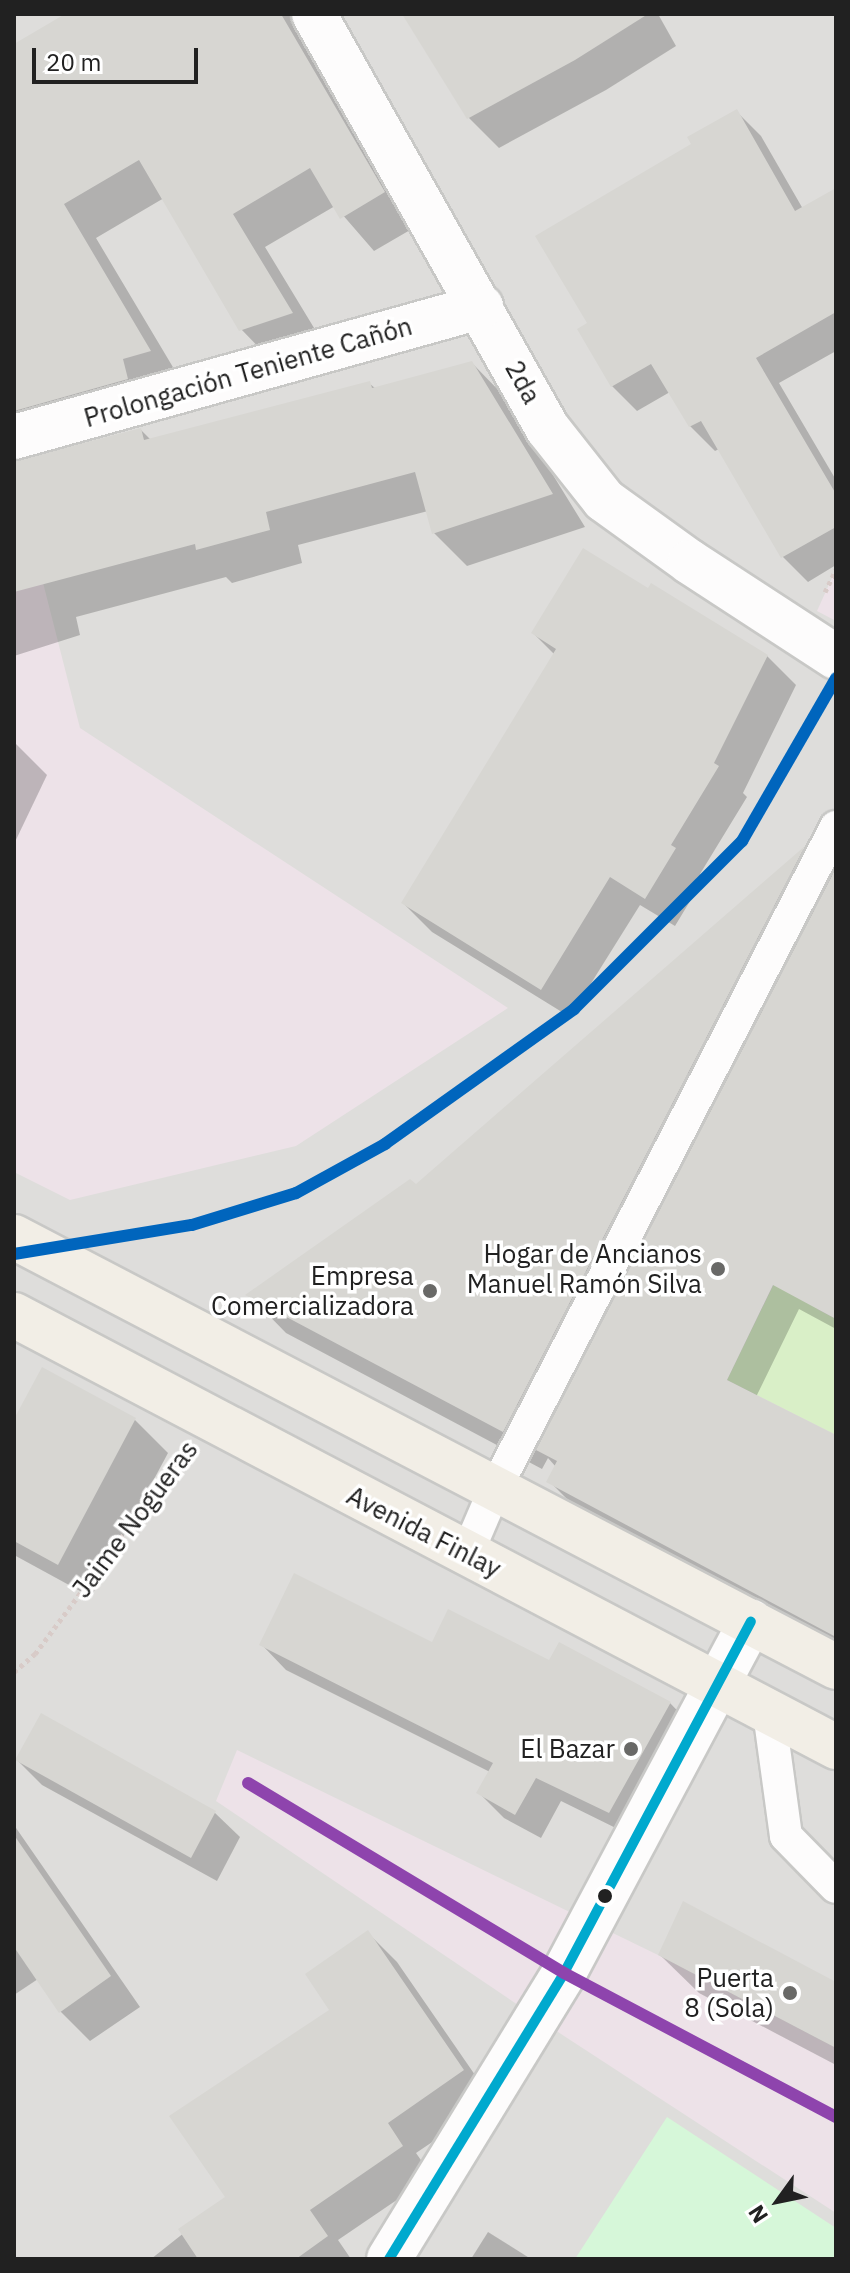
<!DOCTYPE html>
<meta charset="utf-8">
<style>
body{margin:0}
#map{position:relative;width:850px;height:2273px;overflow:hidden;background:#efeeea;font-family:"IBM Plex Sans",sans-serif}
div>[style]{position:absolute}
.residential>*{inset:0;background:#dedddb}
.industrial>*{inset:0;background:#ede2e8}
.grass>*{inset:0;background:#d9efc7}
.park>*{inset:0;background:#d6f7d9}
.shadow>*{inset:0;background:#0003}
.building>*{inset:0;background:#d7d6d2}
.path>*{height:5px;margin-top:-2.5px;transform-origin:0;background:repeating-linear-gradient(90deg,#d8cbc8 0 4px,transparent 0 8px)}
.roads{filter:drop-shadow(2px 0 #c8c8c6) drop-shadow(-2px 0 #c8c8c6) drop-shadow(0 2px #c8c8c6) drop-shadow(0 -2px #c8c8c6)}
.lane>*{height:32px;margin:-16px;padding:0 16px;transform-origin:16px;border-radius:16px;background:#fdfcfc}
.street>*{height:44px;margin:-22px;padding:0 22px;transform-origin:22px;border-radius:22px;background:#fdfcfc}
.primary>*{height:44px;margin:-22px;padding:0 22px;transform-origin:22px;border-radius:22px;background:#f2eee6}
.rail>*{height:6px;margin-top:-3px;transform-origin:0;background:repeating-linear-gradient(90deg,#cbcbcb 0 16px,transparent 0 32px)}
.bus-1>*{height:10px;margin:-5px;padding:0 5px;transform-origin:5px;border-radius:5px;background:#00a9ce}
.rail-1>*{height:12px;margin:-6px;padding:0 6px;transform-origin:6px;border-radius:6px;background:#0065bd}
.rail-2>*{height:12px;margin:-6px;padding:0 6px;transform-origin:6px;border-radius:6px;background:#8e44ad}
.dots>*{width:22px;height:22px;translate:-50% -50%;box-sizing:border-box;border:4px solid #fff;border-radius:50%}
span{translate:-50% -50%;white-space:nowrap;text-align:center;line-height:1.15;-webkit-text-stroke:7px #fff;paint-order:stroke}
.street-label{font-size:26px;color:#212121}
.poi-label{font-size:26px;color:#212121}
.right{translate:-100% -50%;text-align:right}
.frame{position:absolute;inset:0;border:16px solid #212121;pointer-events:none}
.north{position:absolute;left:738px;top:2161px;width:80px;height:80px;-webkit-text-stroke:6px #fff;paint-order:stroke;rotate:237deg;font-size:22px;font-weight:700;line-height:32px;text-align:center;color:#212121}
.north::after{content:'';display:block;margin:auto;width:28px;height:36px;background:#212121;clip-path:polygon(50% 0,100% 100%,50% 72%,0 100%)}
.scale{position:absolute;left:32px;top:48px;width:166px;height:36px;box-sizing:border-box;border:4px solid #212121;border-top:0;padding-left:10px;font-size:24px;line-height:28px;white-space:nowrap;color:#212121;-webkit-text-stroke:6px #fff;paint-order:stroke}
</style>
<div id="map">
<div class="residential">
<i style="clip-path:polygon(14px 14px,836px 14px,836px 2259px,14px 2259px)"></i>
</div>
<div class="industrial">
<i style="clip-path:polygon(14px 469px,80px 728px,508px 1008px,296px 1146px,70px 1200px,14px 1172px)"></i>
<i style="clip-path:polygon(836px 569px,836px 621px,817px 611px)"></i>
<i style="clip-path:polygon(237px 1750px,658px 1955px,836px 2048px,836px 2213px,561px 2034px,216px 1801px)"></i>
</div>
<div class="grass">
<i style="clip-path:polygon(836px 1157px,836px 1273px,817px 1309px,836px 1319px,836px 1435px,727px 1380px)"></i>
</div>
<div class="park">
<i style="clip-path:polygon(667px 2117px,836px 2228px,836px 2259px,575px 2259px)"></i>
</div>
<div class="shadow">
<i style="clip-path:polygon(77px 14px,292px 14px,417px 226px,374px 251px,335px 206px,265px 247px,325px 346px,274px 363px,241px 329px,164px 198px,96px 238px,183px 384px,29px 453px,24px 462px,141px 430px,151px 440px,369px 383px,376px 389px,472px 363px,505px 397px,585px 527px,467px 566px,434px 533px,428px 511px,298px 545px,302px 563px,232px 583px,226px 577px,76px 617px,80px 635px,14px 656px,14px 46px)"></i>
<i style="clip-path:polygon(404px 14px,658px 14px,676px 46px,606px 90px,499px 148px,468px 117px)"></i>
<i style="clip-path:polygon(736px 111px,761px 136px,803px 209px,836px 191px,836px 351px,779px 383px,836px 480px,836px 565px,808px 582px,783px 557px,719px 449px,715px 451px,690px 426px,670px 392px,637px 411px,612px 386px,590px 323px,694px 144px)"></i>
<i style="clip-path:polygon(649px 590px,767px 656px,796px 685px,743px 793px,747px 797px,700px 874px,704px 878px,675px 926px,640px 905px,570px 1017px,432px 932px,403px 903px,555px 655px,533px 633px)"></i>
<i style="clip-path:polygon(14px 742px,47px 775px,14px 844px)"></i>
<i style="clip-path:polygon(805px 848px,834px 877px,836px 873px,836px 1329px,799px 1309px,756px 1397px,836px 1437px,836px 1647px,574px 1506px,549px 1481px,556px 1467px,548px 1458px,542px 1469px,286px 1333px,249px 1295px,416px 1186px)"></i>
<i style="clip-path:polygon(135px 1420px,168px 1453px,91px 1597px,14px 1555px,14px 1423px)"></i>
<i style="clip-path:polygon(262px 1645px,433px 1645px,550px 1662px,670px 1703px,694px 1728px,634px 1837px,561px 1801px,541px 1838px,504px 1818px,479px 1793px,490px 1772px,286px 1670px)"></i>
<i style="clip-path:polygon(41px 1716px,215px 1813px,240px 1837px,217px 1881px,42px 1785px,17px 1760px)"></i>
<i style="clip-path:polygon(14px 1825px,140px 2007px,90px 2041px,60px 2011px,38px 1979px,14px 1995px)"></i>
<i style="clip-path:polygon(368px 1933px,397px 1962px,493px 2101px,416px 2153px,432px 2176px,338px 2240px,351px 2259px,151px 2259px,228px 2198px,332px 2010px)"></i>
<i style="clip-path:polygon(660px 1955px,836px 1985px,836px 2065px,699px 1993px)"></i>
<i style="clip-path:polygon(488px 2232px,531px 2259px,471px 2259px)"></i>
</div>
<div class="building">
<i style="clip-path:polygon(65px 14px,281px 14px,385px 192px,340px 219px,310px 168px,233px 214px,293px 313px,239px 331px,139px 160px,64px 204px,151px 351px,123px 359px,128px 379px,14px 411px,14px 44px)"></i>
<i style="clip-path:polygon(402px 14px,648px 14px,575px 60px,467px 119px)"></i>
<i style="clip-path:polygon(737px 109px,795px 211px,836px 188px,836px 312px,756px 358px,836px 494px,836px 527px,781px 558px,701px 421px,689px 427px,651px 364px,611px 387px,577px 329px,587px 323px,535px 236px,691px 144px,687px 137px)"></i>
<i style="clip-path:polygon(472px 361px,553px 494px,432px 534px,415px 472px,266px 512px,270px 530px,196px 550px,195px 544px,14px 592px,14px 461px,141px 428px,144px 440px,370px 381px,372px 388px)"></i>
<i style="clip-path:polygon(583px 548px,648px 588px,651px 583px,768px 655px,714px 763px,719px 766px,671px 845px,676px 848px,645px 899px,610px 877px,541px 990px,401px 903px,556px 649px,531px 633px)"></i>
<i style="clip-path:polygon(805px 846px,503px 1432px,245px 1295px,410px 1179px,416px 1184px)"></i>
<i style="clip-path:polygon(836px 868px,836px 1319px,773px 1285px,727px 1380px,836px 1435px,836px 1637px,546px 1482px,557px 1461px,536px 1450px)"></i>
<i style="clip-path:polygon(42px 1367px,136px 1418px,58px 1565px,14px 1541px,14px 1419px)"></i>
<i style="clip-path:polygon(294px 1573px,432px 1642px,448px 1609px,549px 1660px,559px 1642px,671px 1702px,609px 1813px,536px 1778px,515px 1815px,476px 1793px,493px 1763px,259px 1645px)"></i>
<i style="clip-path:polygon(41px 1713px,216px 1811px,191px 1858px,15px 1760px)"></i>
<i style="clip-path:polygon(14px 1835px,111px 1976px,59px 2013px,14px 1947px)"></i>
<i style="clip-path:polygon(683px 1901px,836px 1982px,836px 2048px,658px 1955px)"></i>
<i style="clip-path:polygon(368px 1930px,464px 2070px,388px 2123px,403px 2146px,310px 2210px,328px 2236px,296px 2259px,198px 2259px,178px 2229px,225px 2197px,169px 2116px,329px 2010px,305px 1974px)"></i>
</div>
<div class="path">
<i style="left:825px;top:592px;width:25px;rotate:-64deg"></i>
<i style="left:14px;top:1672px;width:28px;rotate:-41deg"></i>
<i style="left:35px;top:1654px;width:243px;rotate:-53.4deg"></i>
</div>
<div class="roads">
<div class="lane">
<i style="left:467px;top:1554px;width:69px;rotate:-66.8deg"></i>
<i style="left:494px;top:1491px;width:747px;rotate:-62.75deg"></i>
<i style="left:769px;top:1712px;width:125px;rotate:82.2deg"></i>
<i style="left:786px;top:1836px;width:71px;rotate:45.6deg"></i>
</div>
<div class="street">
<i style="left:314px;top:14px;width:476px;rotate:60.6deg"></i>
<i style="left:548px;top:429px;width:90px;rotate:51.7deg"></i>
<i style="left:604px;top:500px;width:106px;rotate:35.8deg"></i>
<i style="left:690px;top:562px;width:174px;rotate:33.1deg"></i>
<i style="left:14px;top:437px;width:485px;rotate:-15.6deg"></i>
<i style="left:389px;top:2259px;width:335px;rotate:-58.5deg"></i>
<i style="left:564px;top:1973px;width:398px;rotate:-62deg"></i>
</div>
<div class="primary">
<i style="left:14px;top:1237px;width:928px;rotate:27.61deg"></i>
<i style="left:14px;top:1315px;width:929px;rotate:27.72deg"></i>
</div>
</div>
<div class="rail">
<i style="left:14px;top:1254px;width:180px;rotate:-9.3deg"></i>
<i style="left:192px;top:1225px;width:109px;rotate:-17.1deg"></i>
<i style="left:296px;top:1193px;width:102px;rotate:-28.8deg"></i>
<i style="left:385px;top:1144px;width:232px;rotate:-35.5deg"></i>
<i style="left:574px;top:1009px;width:238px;rotate:-45deg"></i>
<i style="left:742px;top:841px;width:188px;rotate:-60deg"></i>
</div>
<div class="bus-1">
<i style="left:389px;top:2259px;width:335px;rotate:-58.5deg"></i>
<i style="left:564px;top:1973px;width:398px;rotate:-62deg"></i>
</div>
<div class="rail-1">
<i style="left:14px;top:1254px;width:180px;rotate:-9.3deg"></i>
<i style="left:192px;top:1225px;width:109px;rotate:-17.1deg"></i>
<i style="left:296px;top:1193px;width:102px;rotate:-28.8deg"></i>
<i style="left:385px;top:1144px;width:232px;rotate:-35.5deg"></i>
<i style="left:574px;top:1009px;width:238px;rotate:-45deg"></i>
<i style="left:742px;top:841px;width:188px;rotate:-60deg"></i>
</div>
<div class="rail-2">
<i style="left:248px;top:1783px;width:369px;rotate:31deg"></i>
<i style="left:564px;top:1973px;width:308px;rotate:27.9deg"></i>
</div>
<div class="dots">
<i style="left:718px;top:1269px;background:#696967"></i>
<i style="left:430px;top:1291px;background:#696967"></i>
<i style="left:631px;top:1749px;background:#696967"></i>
<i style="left:605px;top:1896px;background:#212121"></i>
<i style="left:790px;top:1993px;background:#696967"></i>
</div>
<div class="street-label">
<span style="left:248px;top:372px;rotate:-16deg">Prolongación Teniente Cañón</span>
<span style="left:523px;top:382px;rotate:61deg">2da</span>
<span style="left:135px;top:1519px;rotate:-53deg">Jaime Nogueras</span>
<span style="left:424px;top:1532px;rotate:27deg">Avenida Finlay</span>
</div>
<div class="poi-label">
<span class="right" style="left:702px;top:1269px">Hogar de Ancianos<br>Manuel Ramón Silva</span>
<span class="right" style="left:414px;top:1291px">Empresa<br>Comercializadora</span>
<span class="right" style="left:615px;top:1749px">El Bazar</span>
<span class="right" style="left:774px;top:1993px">Puerta<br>8 (Sola)</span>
</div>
<div class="frame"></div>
<div class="north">N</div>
<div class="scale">20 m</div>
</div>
